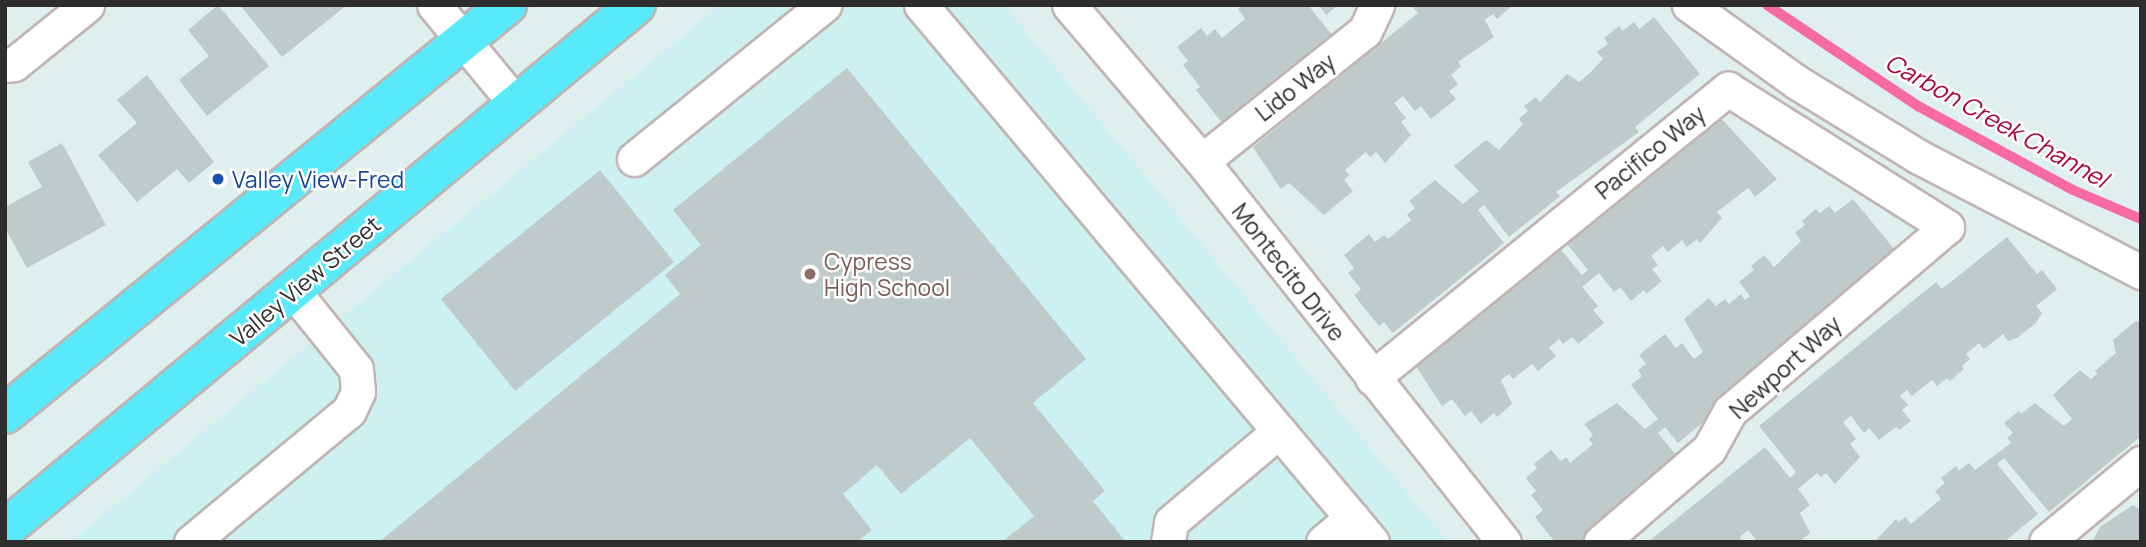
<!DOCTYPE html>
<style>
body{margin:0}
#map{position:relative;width:2146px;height:547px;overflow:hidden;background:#deefed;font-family:Manrope,sans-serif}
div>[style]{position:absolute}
.education>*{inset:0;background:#cdf1f1}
.stream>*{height:10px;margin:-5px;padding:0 5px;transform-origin:5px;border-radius:5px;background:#f76ba2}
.building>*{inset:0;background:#becbca}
.roads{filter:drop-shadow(2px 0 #c1b4b2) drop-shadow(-2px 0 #c1b4b2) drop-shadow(0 2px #c1b4b2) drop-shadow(0 -2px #c1b4b2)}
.minor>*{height:33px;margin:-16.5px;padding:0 16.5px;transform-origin:16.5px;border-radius:16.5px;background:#fff}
.major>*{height:38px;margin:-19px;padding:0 19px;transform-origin:19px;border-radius:19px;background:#58e9fa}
.dots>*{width:19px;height:19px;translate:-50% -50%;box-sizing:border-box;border:4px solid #fff;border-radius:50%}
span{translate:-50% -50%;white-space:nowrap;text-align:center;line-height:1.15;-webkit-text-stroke:5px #fff;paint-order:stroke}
.street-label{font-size:23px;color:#2d2d2d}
.transit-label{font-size:23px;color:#164399}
.left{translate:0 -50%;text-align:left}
.education-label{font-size:23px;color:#785e54}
.water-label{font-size:24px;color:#a90438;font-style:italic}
.frame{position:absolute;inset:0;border:7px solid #2d2d2d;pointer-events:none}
</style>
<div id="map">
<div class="education">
<i style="clip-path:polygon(720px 5px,1004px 5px,1448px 542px,70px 542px)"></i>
</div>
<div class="stream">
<i style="left:1767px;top:5px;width:182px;rotate:33.8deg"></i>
<i style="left:1918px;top:106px;width:176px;rotate:28.5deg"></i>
<i style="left:2073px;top:190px;width:74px;rotate:23.1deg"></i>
</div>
<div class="building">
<i style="clip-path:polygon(218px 5px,269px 66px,207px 116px,179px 80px,209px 56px,188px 30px)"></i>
<i style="clip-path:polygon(240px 5px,347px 5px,282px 57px)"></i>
<i style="clip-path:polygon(1244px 5px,1308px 5px,1333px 36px,1223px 124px,1196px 90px,1200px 87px,1183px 65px,1188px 61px,1177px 47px,1201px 28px,1207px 36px,1215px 29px,1222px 38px,1245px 19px,1238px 9px)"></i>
<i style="clip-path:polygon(1319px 5px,1338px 5px,1326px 15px)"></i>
<i style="clip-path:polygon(1411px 5px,1513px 5px,1497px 19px,1493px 14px,1485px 20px,1494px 37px,1458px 62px,1461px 66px,1451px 75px,1458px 84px,1449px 91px,1456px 99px,1431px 119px,1421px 106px,1415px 111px,1403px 96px,1394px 103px,1406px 118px,1401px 122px,1411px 135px,1385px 163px,1376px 152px,1370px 157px,1366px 152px,1345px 170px,1349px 175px,1344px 180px,1353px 191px,1324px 215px,1289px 183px,1281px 189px,1253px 147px,1418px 13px)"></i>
<i style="clip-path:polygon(1654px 17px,1700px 74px,1635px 127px,1639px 132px,1556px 192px,1560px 196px,1509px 237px,1484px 205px,1478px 210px,1504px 243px,1393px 333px,1384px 322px,1379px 326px,1354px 295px,1361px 289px,1348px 273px,1354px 268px,1344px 255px,1369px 234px,1375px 242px,1384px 235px,1388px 239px,1411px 220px,1407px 215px,1415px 208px,1409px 201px,1435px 180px,1463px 204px,1479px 191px,1454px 166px,1486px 140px,1499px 150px,1523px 124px,1519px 119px,1528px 111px,1524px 106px,1536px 97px,1540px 102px,1567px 74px,1579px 82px,1590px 73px,1603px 59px,1597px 52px,1608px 44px,1604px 38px,1619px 26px,1623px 31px,1634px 22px,1639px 29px)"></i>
<i style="clip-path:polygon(847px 68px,1086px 359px,1033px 403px,1105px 491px,1093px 501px,1126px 542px,1002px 542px,1034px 516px,970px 438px,901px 494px,877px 465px,843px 494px,872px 530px,857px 542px,379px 542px,680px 294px,665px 275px,701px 245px,673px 210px)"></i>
<i style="clip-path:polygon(147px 75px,214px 162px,189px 183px,177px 169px,137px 202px,98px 155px,137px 123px,117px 100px)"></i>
<i style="clip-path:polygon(1719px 116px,1777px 179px,1755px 197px,1748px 188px,1717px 212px,1722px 218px,1700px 243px,1697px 239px,1687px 247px,1682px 240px,1668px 252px,1663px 246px,1651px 256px,1658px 265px,1652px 269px,1662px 281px,1646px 294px,1644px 290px,1631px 301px,1620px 287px,1614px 292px,1599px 273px,1582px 287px,1598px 306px,1593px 310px,1604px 323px,1578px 344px,1572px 337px,1563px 344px,1559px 339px,1549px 348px,1556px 356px,1538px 371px,1532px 364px,1513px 379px,1509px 374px,1501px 380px,1512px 404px,1497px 417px,1494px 413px,1481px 424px,1471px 411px,1465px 416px,1452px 399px,1442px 406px,1413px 362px,1503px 294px,1500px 289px,1556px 244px,1582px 275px,1588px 270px,1562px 238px)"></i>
<i style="clip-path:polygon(62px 143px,106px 225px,27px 268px,5px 228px,5px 207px,42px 187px,28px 162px)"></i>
<i style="clip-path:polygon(600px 170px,674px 262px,515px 391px,441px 299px)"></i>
<i style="clip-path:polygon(1853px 199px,1899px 255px,1836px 313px,1678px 443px,1665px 427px,1658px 433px,1685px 466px,1592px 542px,1555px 542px,1535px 517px,1543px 510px,1531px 495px,1536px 491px,1526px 478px,1537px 468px,1534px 464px,1551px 450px,1561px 461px,1566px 457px,1570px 463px,1593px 444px,1589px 439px,1593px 435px,1584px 424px,1617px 403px,1645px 429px,1658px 419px,1631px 385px,1642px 376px,1638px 370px,1646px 364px,1639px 355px,1665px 334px,1676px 348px,1682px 343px,1694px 359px,1703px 352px,1684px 319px,1709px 298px,1716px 306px,1725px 299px,1729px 304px,1741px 294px,1745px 300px,1750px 296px,1739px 282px,1754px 270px,1751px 266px,1764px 255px,1774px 267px,1801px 241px,1795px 233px,1805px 225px,1802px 221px,1816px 209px,1820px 213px,1829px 206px,1835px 213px)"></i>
<i style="clip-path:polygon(2007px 237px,2037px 274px,2042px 270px,2057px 289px,2036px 306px,2042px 313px,2036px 323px,2017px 338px,2008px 341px,2003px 334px,1984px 349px,1979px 343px,1966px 354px,1970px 359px,1962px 366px,1964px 369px,1950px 381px,1947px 378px,1937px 386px,1932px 380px,1912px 396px,1907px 390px,1900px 396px,1908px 405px,1902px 410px,1911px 421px,1899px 430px,1896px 427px,1879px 440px,1869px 428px,1864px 433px,1851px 416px,1843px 422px,1856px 439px,1850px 444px,1860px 457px,1835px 484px,1826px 473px,1821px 477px,1817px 473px,1798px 489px,1810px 505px,1800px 513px,1810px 533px,1799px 542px,1758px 542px,1748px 530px,1740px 537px,1743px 542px,1648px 542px,1765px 447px,1790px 478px,1796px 472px,1759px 426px,1936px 282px,1942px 289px)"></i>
<i style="clip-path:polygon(2136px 321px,2141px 323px,2141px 436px,2049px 512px,2004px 458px,1997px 464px,2038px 514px,2004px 542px,1874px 542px,1896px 519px,1899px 522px,1905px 517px,1911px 524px,1941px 499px,1935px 491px,1945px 483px,1941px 478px,1956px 466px,1959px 471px,1969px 463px,1975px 470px,2011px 443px,2007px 438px,2013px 433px,2004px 423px,2019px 411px,2021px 414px,2035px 403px,2064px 426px,2072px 419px,2053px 395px,2080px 370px,2091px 379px,2097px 374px,2095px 371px,2116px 353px,2113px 340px)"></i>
<i style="clip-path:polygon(2133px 505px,2141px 510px,2141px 542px,2092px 542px,2100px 527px)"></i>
</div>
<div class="roads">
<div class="minor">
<i style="left:434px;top:5px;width:129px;rotate:50.4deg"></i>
<i style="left:921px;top:5px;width:701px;rotate:49.97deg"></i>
<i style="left:1069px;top:5px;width:205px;rotate:49.6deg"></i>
<i style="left:1202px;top:161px;width:486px;rotate:51.6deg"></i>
<i style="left:1689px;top:5px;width:134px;rotate:35.6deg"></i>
<i style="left:1798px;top:83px;width:142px;rotate:31.4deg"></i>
<i style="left:1919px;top:157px;width:250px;rotate:27.4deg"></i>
<i style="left:5px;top:65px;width:9px;rotate:-6deg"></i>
<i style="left:14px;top:64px;width:94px;rotate:-38.9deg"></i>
<i style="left:634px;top:159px;width:245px;rotate:-39deg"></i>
<i style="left:1202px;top:161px;width:208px;rotate:-38.6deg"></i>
<i style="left:1365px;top:31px;width:29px;rotate:-65deg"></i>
<i style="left:1372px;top:378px;width:459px;rotate:-39.1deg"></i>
<i style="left:1728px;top:89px;width:259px;rotate:32.2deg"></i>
<i style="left:1947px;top:227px;width:285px;rotate:139.7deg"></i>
<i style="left:1730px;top:411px;width:43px;rotate:118.9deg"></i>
<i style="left:1709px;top:449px;width:143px;rotate:139.3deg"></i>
<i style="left:191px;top:542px;width:205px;rotate:-39.7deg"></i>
<i style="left:349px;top:411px;width:21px;rotate:-65deg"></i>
<i style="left:358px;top:392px;width:23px;rotate:-95deg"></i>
<i style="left:356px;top:369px;width:99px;rotate:-128.8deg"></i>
<i style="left:1168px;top:542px;width:20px;rotate:-81deg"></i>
<i style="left:1171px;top:522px;width:141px;rotate:-40.1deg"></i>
<i style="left:1323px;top:542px;width:38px;rotate:-40deg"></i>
<i style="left:2046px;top:542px;width:124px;rotate:-39.7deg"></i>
</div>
<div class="major">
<i style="left:5px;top:414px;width:648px;rotate:-39.17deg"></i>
<i style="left:5px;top:529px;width:820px;rotate:-39.71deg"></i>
</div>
</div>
<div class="dots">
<i style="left:218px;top:179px;background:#1a4fb4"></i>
<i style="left:810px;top:274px;background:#8d6e63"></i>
</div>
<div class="street-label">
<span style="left:1295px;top:87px;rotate:-38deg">Lido Way</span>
<span style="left:1650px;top:152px;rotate:-39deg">Pacifico Way</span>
<span style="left:1289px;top:272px;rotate:52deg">Montecito Drive</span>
<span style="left:305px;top:281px;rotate:-40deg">Valley View Street</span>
<span style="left:1785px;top:367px;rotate:-42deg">Newport Way</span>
</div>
<div class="transit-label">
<span class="left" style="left:232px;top:179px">Valley View-Fred</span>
</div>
<div class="education-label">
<span class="left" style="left:824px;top:274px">Cypress<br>High School</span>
</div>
<div class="water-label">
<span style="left:1997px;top:120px;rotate:29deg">Carbon Creek Channel</span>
</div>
<div class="frame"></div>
</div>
